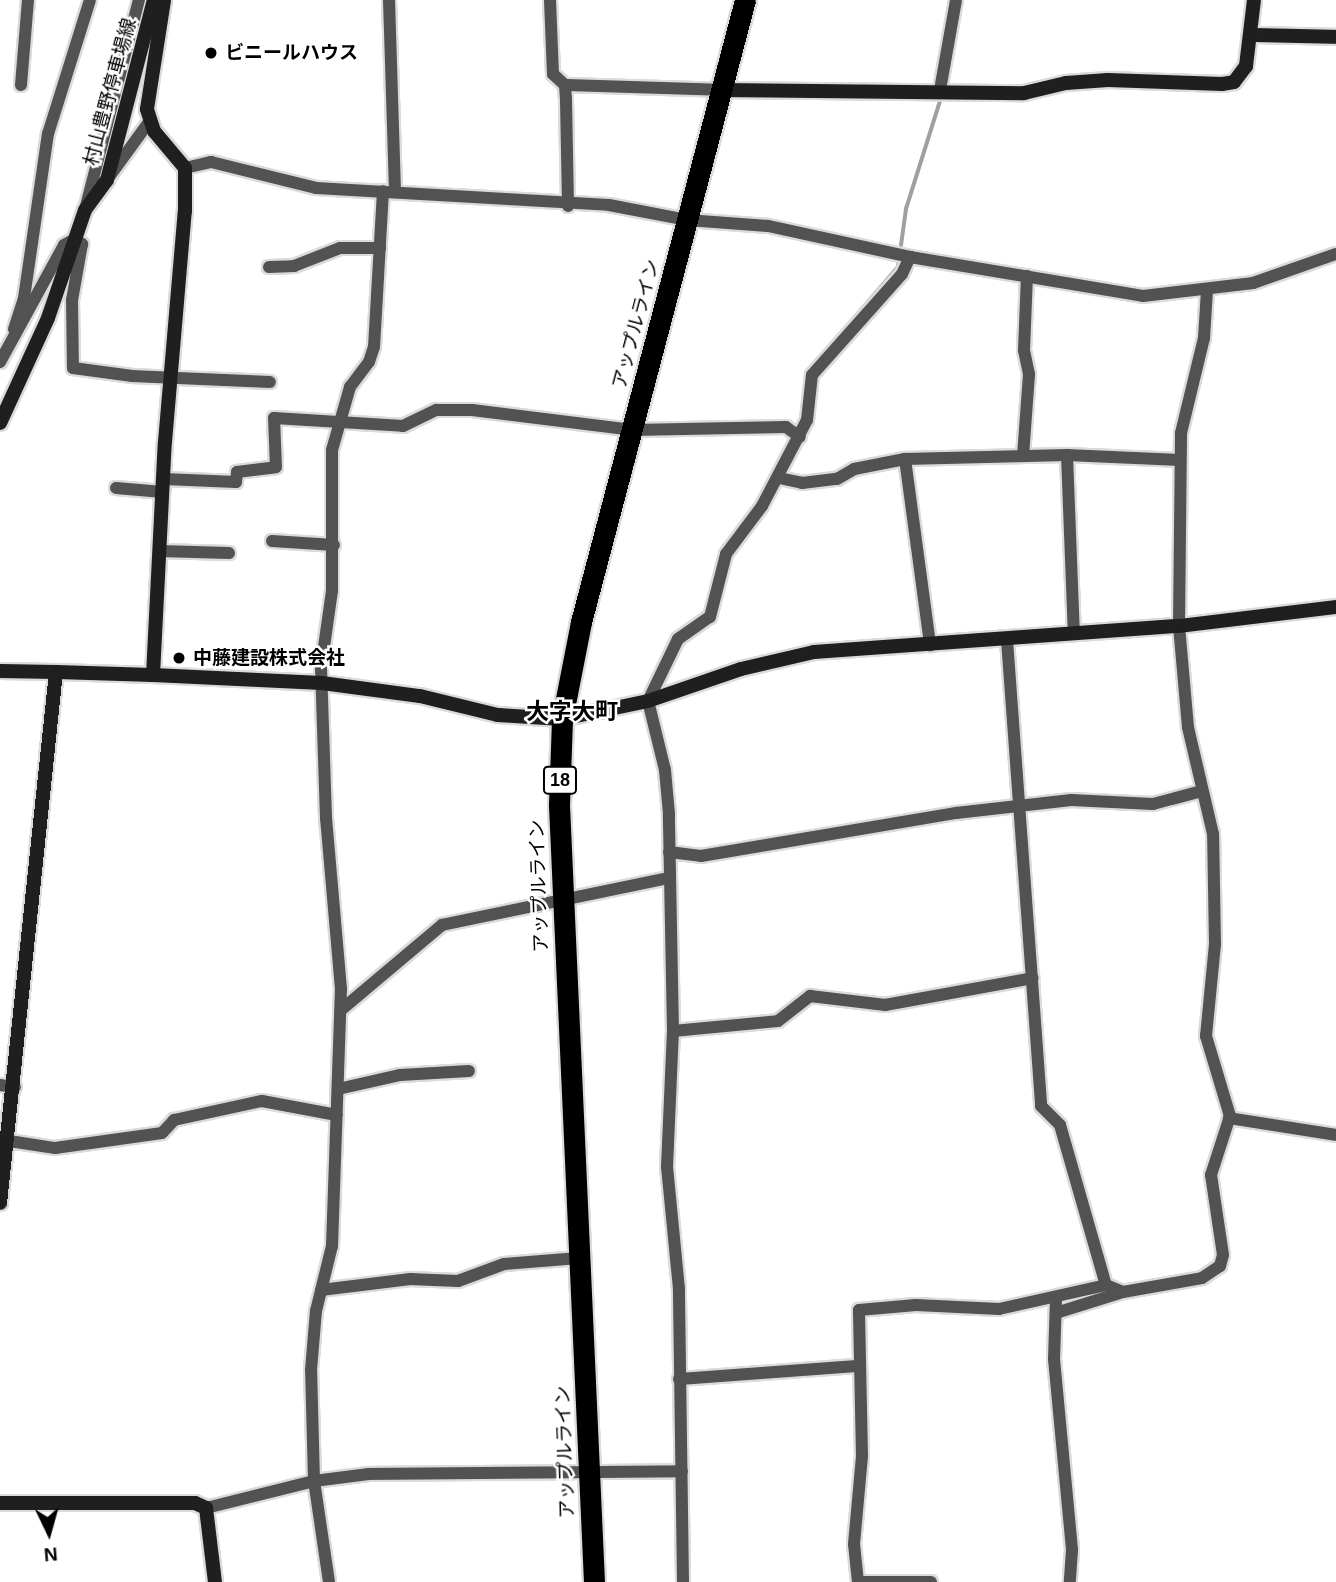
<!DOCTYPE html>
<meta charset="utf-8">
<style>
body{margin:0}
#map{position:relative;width:1336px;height:1582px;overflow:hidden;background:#fff;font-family:Arial,"Noto Sans JP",sans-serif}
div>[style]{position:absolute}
.stream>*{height:3.5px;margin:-1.75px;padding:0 1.75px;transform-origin:1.75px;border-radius:1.75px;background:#a0a0a0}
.roads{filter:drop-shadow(2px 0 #dbdbdb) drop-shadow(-2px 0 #dbdbdb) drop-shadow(0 2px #dbdbdb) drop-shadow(0 -2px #dbdbdb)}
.street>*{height:12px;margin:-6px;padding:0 6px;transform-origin:6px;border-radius:6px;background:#525252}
.secondary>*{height:14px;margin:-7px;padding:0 7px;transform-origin:7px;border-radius:7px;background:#1f1f1f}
.highway>*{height:21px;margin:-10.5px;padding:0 10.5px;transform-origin:10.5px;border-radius:10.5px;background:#000}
.dots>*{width:19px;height:19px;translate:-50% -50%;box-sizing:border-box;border:4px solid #fff;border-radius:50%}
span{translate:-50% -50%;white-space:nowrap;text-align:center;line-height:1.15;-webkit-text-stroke:5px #fff;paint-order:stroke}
.shield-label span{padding:2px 5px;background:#fff;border:2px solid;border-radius:5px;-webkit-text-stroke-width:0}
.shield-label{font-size:18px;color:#000;font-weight:700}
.poi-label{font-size:19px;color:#000;font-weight:700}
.left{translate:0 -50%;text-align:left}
.street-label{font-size:19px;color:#000}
.quarter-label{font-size:23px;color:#000;font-weight:700}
.north{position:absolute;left:14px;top:1498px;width:70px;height:70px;-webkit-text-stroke:5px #fff;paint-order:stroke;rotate:175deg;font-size:19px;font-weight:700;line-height:28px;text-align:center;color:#000}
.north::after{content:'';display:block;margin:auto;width:24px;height:32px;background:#000;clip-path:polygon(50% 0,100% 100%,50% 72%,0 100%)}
</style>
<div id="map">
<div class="stream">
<i style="left:807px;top:373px;width:140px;rotate:-49.4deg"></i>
<i style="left:898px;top:267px;width:59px;rotate:-82.1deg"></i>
<i style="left:906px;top:209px;width:120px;rotate:-72.5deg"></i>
</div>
<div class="roads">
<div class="street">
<i style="left:389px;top:0;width:192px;rotate:88.2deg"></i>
<i style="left:550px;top:0;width:74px;rotate:87.7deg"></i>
<i style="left:553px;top:74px;width:16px;rotate:43deg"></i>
<i style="left:565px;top:85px;width:15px;rotate:86deg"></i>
<i style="left:566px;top:100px;width:106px;rotate:88.9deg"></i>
<i style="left:21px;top:85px;width:85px;rotate:-85.3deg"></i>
<i style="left:565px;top:85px;width:156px;rotate:1.8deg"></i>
<i style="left:940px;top:90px;width:91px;rotate:-79.9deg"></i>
<i style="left:185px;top:168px;width:27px;rotate:-13deg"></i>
<i style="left:211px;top:162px;width:108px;rotate:13.9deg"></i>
<i style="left:316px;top:188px;width:293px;rotate:3.3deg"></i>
<i style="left:609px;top:205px;width:79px;rotate:10.9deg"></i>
<i style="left:687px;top:220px;width:81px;rotate:4.2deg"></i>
<i style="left:768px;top:226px;width:145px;rotate:12.3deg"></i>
<i style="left:910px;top:257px;width:236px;rotate:9.5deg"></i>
<i style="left:1143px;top:296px;width:111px;rotate:-6.7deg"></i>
<i style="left:1253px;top:283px;width:88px;rotate:-19.3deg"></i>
<i style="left:109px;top:177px;width:68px;rotate:-54deg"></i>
<i style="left:86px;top:206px;width:213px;rotate:-75.6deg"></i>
<i style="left:269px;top:267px;width:25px;rotate:-2deg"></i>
<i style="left:294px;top:266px;width:49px;rotate:-21.4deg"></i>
<i style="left:340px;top:248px;width:40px"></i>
<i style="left:14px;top:329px;width:33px;rotate:-72deg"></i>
<i style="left:24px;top:298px;width:166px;rotate:-81.7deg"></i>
<i style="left:48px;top:134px;width:140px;rotate:-72.6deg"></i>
<i style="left:0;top:362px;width:133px;rotate:-61.3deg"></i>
<i style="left:64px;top:245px;width:13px;rotate:-29deg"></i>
<i style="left:75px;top:239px;width:9px;rotate:36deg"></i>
<i style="left:82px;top:244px;width:57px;rotate:100.1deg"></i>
<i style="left:72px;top:300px;width:68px;rotate:89.2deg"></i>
<i style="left:73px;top:368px;width:60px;rotate:7.7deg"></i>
<i style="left:132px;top:376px;width:138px;rotate:2.5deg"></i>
<i style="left:1067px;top:455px;width:113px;rotate:2.5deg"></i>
<i style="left:1023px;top:456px;width:82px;rotate:-85.8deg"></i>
<i style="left:1029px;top:374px;width:25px;rotate:-102deg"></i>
<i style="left:1024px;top:350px;width:74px;rotate:-87.7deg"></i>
<i style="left:905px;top:459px;width:188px;rotate:82.3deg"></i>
<i style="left:779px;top:478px;width:24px;rotate:12deg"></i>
<i style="left:802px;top:483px;width:35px;rotate:-7deg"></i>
<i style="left:837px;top:479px;width:20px;rotate:-30deg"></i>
<i style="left:854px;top:469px;width:52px;rotate:-11.1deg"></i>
<i style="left:905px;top:459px;width:162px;rotate:-1.4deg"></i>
<i style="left:1067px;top:455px;width:179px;rotate:87.8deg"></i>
<i style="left:164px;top:479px;width:72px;rotate:2.4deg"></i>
<i style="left:236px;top:482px;width:10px;rotate:-84deg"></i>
<i style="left:237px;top:472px;width:39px;rotate:-7deg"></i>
<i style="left:276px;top:467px;width:49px;rotate:-92.3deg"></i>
<i style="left:274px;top:418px;width:129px;rotate:3.5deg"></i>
<i style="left:403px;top:426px;width:37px;rotate:-26deg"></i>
<i style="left:436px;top:410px;width:36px"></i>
<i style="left:472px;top:410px;width:161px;rotate:7.1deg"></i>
<i style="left:632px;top:430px;width:154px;rotate:-1.1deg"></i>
<i style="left:786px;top:427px;width:17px;rotate:36deg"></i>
<i style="left:116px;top:488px;width:47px;rotate:4.9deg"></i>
<i style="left:272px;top:541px;width:62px;rotate:3.7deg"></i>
<i style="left:160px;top:551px;width:69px;rotate:1.7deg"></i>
<i style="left:1007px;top:640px;width:467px;rotate:85.8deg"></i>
<i style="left:1041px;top:1106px;width:27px;rotate:45deg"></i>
<i style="left:1060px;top:1125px;width:166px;rotate:74deg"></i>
<i style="left:669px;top:852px;width:32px;rotate:7deg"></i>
<i style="left:701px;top:856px;width:259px;rotate:-9.6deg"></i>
<i style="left:956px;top:813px;width:116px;rotate:-6.4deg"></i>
<i style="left:1071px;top:800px;width:82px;rotate:2.8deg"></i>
<i style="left:1153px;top:804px;width:51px;rotate:-14.9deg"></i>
<i style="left:341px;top:1010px;width:132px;rotate:-40.1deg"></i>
<i style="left:442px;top:925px;width:232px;rotate:-11.7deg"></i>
<i style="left:673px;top:1031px;width:105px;rotate:-5.4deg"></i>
<i style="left:778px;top:1021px;width:41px;rotate:-38deg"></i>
<i style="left:810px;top:996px;width:76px;rotate:6.8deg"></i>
<i style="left:885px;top:1005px;width:150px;rotate:-10.3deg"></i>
<i style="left:0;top:1085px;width:15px;rotate:8deg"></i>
<i style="left:338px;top:1089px;width:64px;rotate:-12.7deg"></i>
<i style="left:400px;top:1075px;width:69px;rotate:-3.3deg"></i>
<i style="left:1229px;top:1118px;width:108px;rotate:9deg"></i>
<i style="left:9px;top:1141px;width:47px;rotate:8.7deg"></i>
<i style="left:55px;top:1148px;width:108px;rotate:-8deg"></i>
<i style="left:162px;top:1133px;width:18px;rotate:-47deg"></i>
<i style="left:174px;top:1120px;width:90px;rotate:-12.2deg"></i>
<i style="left:262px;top:1101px;width:76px;rotate:10.6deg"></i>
<i style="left:321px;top:1290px;width:90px;rotate:-7deg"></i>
<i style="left:410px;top:1279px;width:48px;rotate:2.4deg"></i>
<i style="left:458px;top:1281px;width:49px;rotate:-20.3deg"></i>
<i style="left:504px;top:1264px;width:75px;rotate:-4.6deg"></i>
<i style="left:1056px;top:1299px;width:60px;rotate:91.9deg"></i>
<i style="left:1054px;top:1359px;width:192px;rotate:84.6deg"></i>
<i style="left:1072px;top:1550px;width:32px;rotate:94deg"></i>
<i style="left:1059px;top:1312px;width:67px;rotate:-17.4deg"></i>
<i style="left:679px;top:1379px;width:179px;rotate:-4.2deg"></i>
<i style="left:206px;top:1508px;width:111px;rotate:-14deg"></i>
<i style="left:314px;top:1481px;width:55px;rotate:-7.3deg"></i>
<i style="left:369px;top:1474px;width:313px;rotate:-0.5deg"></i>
<i style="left:329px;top:1582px;width:102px;rotate:-98.4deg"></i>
<i style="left:314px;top:1481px;width:111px;rotate:-91.5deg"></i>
<i style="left:311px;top:1370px;width:59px;rotate:-85.2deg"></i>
<i style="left:316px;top:1311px;width:67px;rotate:-76.2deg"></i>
<i style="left:332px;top:1246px;width:257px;rotate:-88deg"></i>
<i style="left:341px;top:989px;width:172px;rotate:-95deg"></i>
<i style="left:326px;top:818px;width:150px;rotate:-91.9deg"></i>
<i style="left:321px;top:668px;width:78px;rotate:-81.9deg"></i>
<i style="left:332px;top:591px;width:141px;rotate:-90deg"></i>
<i style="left:332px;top:450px;width:66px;rotate:-74.1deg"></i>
<i style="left:350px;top:387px;width:31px;rotate:-53deg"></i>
<i style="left:369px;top:362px;width:16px;rotate:-72deg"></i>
<i style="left:374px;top:347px;width:156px;rotate:-86.7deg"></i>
<i style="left:683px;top:1582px;width:293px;rotate:-90.8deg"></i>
<i style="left:679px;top:1289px;width:123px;rotate:-95.6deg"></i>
<i style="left:667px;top:1167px;width:136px;rotate:-87.5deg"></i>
<i style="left:673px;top:1031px;width:217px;rotate:-91.1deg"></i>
<i style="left:669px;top:814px;width:44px;rotate:-95.2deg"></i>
<i style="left:665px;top:770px;width:71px;rotate:-103.8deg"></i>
<i style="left:648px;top:701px;width:69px;rotate:-64.2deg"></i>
<i style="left:678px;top:639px;width:39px;rotate:-35deg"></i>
<i style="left:710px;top:617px;width:65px;rotate:-75.7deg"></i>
<i style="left:726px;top:554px;width:60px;rotate:-53.1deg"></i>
<i style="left:762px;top:506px;width:97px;rotate:-62.4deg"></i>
<i style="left:807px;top:420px;width:45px;rotate:-83.7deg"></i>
<i style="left:812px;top:375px;width:135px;rotate:-48.3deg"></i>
<i style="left:902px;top:274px;width:19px;rotate:-65deg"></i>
<i style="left:872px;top:1582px;width:14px;rotate:180deg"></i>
<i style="left:858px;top:1582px;width:38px;rotate:-96deg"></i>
<i style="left:854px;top:1544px;width:88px;rotate:-84.8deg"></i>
<i style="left:862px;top:1456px;width:146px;rotate:-91.2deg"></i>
<i style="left:859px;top:1310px;width:57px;rotate:-5deg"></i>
<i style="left:916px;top:1305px;width:83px;rotate:2.8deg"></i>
<i style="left:999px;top:1309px;width:110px;rotate:-12.6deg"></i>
<i style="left:1106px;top:1285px;width:18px;rotate:22deg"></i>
<i style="left:1123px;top:1292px;width:80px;rotate:-10deg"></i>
<i style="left:1202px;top:1278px;width:22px;rotate:-34deg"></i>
<i style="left:1220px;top:1266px;width:11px;rotate:-75deg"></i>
<i style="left:1223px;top:1255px;width:81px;rotate:-98.5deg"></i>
<i style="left:1211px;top:1175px;width:62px;rotate:-72.1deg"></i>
<i style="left:1230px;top:1116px;width:84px;rotate:-106.7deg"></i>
<i style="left:1206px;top:1036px;width:92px;rotate:-84.4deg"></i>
<i style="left:1215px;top:944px;width:110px;rotate:-91deg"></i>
<i style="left:1213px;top:834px;width:110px;rotate:-103.2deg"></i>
<i style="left:1188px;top:727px;width:101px;rotate:-95.1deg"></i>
<i style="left:1179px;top:626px;width:193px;rotate:-89.4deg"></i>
<i style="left:1181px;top:433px;width:98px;rotate:-76.4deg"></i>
<i style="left:1204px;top:338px;width:48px;rotate:-86.4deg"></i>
<i style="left:872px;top:1582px;width:59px"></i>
</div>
<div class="secondary">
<i style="left:1251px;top:35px;width:85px;rotate:1.3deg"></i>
<i style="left:721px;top:90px;width:303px;rotate:0.6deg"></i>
<i style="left:1024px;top:93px;width:43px;rotate:-13.4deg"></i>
<i style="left:1066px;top:83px;width:42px;rotate:-4.1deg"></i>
<i style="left:1108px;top:80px;width:114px;rotate:2deg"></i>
<i style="left:1222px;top:84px;width:12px;rotate:-9deg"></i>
<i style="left:1234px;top:82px;width:20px;rotate:-53deg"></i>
<i style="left:1246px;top:66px;width:66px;rotate:-83.1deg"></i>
<i style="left:0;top:423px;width:115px;rotate:-65.4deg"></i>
<i style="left:48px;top:318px;width:114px;rotate:-71.1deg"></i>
<i style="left:85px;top:210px;width:37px;rotate:-54deg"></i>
<i style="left:107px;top:180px;width:186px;rotate:-75.4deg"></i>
<i style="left:0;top:671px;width:56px;rotate:1deg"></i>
<i style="left:153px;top:675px;width:169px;rotate:2.7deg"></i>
<i style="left:322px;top:683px;width:99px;rotate:7.6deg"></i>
<i style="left:420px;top:696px;width:80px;rotate:13.7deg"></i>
<i style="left:498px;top:715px;width:64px;rotate:3.6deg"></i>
<i style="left:562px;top:719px;width:88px;rotate:-11.8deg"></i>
<i style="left:648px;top:701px;width:98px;rotate:-19deg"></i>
<i style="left:741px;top:669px;width:75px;rotate:-13.1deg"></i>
<i style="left:814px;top:652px;width:366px;rotate:-4.1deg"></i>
<i style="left:1179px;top:626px;width:158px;rotate:-6.9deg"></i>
<i style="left:0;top:1203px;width:534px;rotate:-83.98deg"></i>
<i style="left:56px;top:672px;width:97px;rotate:1.8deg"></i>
<i style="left:153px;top:675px;width:233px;rotate:-87.1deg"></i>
<i style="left:165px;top:442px;width:232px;rotate:-85.1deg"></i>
<i style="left:185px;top:211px;width:43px;rotate:-90deg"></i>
<i style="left:185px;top:168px;width:48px;rotate:-130deg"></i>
<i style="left:154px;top:131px;width:23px;rotate:-108deg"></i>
<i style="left:147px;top:109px;width:110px;rotate:-81.1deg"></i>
<i style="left:0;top:1503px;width:195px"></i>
<i style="left:195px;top:1503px;width:12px;rotate:24deg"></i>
<i style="left:206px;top:1508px;width:75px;rotate:83.1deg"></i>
</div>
<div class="highway">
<i style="left:594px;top:1582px;width:778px;rotate:-92.58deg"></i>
<i style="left:559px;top:805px;width:86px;rotate:-88deg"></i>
<i style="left:562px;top:719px;width:99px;rotate:-78.9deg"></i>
<i style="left:581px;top:622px;width:643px;rotate:-75.23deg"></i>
</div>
</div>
<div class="dots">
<i style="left:211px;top:53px;background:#000"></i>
<i style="left:179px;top:658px;background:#000"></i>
</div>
<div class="shield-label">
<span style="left:560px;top:780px">18</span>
</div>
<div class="poi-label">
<span class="left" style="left:225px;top:53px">ビニールハウス</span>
<span class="left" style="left:193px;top:658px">中藤建設株式会社</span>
</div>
<div class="street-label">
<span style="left:110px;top:92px;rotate:-75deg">村山豊野停車場線</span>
<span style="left:636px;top:324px;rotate:-75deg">アップルライン</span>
<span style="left:539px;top:886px;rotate:-92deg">アップルライン</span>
<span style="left:565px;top:1452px;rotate:-92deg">アップルライン</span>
</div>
<div class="quarter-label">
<span style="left:572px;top:711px">大字大町</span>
</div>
<div class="north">N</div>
</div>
